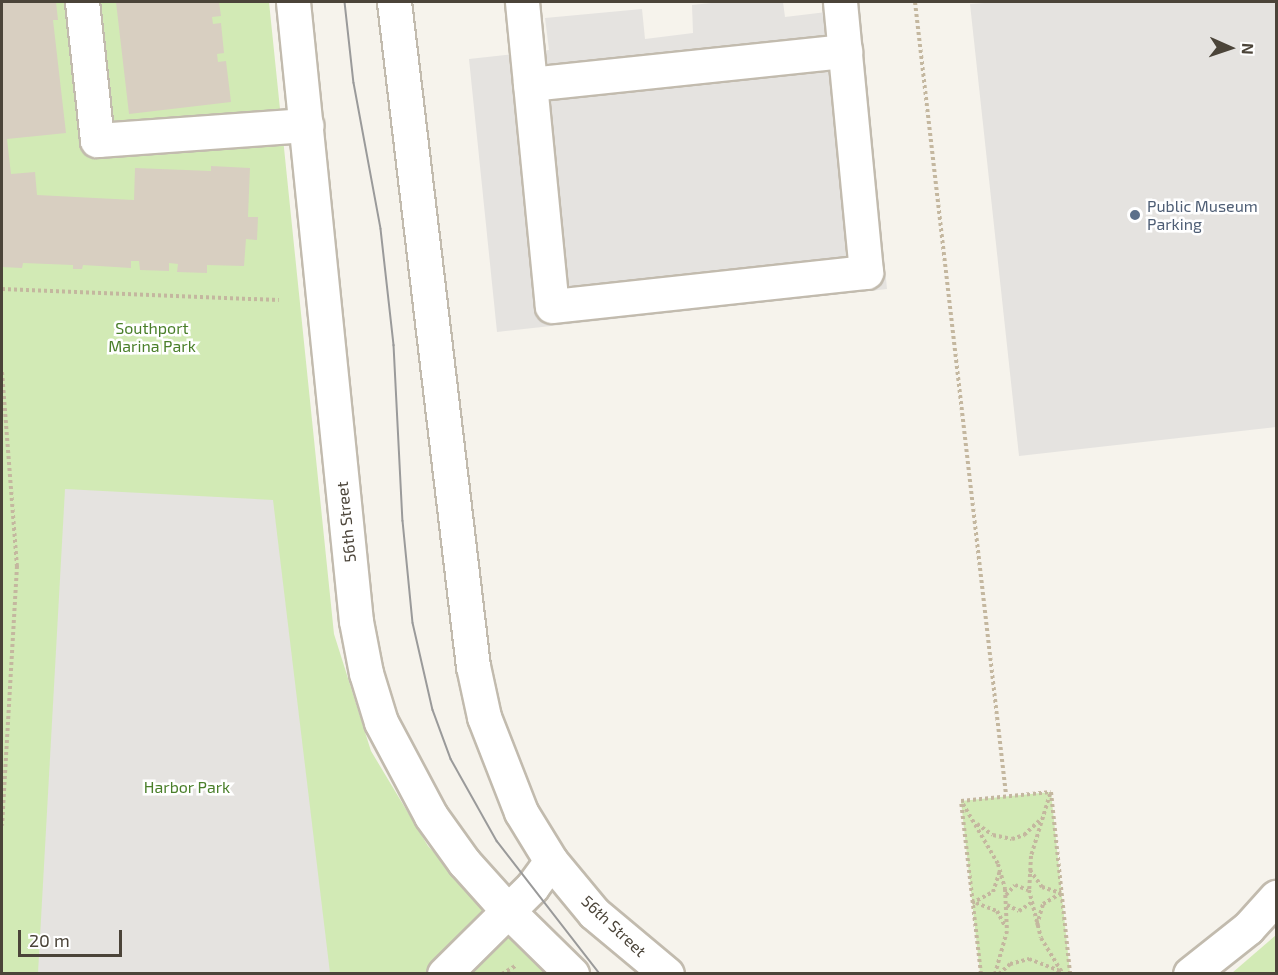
<!DOCTYPE html>
<style>
body{margin:0}
#map{position:relative;width:1278px;height:975px;overflow:hidden;background:#f6f3ec;font-family:"Exo 2",sans-serif}
div>[style]{position:absolute}
.green>*{inset:0;background:#d2eab5}
.parking>*{inset:0;background:#e5e3e0}
.building>*{inset:0;background:#d8cfc1}
.path>*{height:4px;margin-top:-2px;transform-origin:0;background:repeating-linear-gradient(90deg,#c4b79f 0 3px,transparent 0 6px)}
.roads{filter:drop-shadow(2px 0 #c2bbae) drop-shadow(-2px 0 #c2bbae) drop-shadow(0 2px #c2bbae) drop-shadow(0 -2px #c2bbae)}
.minor>*{height:33px;margin:-16.5px;padding:0 16.5px;transform-origin:16.5px;border-radius:16.5px;background:#fff}
.tram>*{height:1.5px;margin:-0.75px;padding:0 0.75px;transform-origin:0.75px;border-radius:0.75px;background:#9a9a9a}
.dots>*{width:16px;height:16px;translate:-50% -50%;box-sizing:border-box;border:3px solid #fff;border-radius:50%}
span{translate:-50% -50%;white-space:nowrap;text-align:center;line-height:1.15;-webkit-text-stroke:5px #fff;paint-order:stroke}
.service-label{font-size:16px;color:#4e5e75}
.left{translate:0 -50%;text-align:left}
.park-label{font-size:16px;color:#4a7f2a}
.street-label{font-size:16px;color:#4b4439}
.frame{position:absolute;inset:0;border:3px solid #4b4439;pointer-events:none}
.north{position:absolute;left:1200px;top:18px;width:60px;height:60px;-webkit-text-stroke:4px #fff;paint-order:stroke;rotate:93deg;font-size:16px;font-weight:700;line-height:24px;text-align:center;color:#4b4439}
.north::after{content:'';display:block;margin:auto;width:21px;height:27px;background:#4b4439;clip-path:polygon(50% 0,100% 100%,50% 72%,0 100%)}
.scale{position:absolute;left:18px;top:930px;width:104px;height:27px;box-sizing:border-box;border:3px solid #4b4439;border-top:0;padding-left:8px;font-size:18px;line-height:21px;white-space:nowrap;color:#4b4439;-webkit-text-stroke:4px #fff;paint-order:stroke}
</style>
<div id="map">
<div class="green">
<i style="clip-path:polygon(2px 2px,269px 2px,334px 634px,371px 751px,428px 846px,550px 973px,2px 974px)"></i>
<i style="clip-path:polygon(1051px 792px,1070px 973px,980px 973px,961px 801px)"></i>
<i style="clip-path:polygon(1276px 935px,1276px 973px,1232px 973px)"></i>
</div>
<div class="parking">
<i style="clip-path:polygon(721px 2px,783px 2px,785px 17px,860px 8px,887px 289px,497px 332px,469px 59px,549px 50px,545px 18px,642px 9px,645px 39px,693px 33px,692px 5px)"></i>
<i style="clip-path:polygon(999px 2px,1276px 2px,1276px 427px,1019px 456px,970px 4px)"></i>
<i style="clip-path:polygon(65px 489px,273px 500px,330px 973px,38px 973px)"></i>
</div>
<div class="building">
<i style="clip-path:polygon(2px 2px,56px 2px,58px 20px,53px 20px,66px 133px,7px 139px,11px 174px,35px 172px,37px 195px,134px 200px,135px 168px,211px 171px,211px 166px,250px 168px,248px 217px,258px 217px,257px 240px,246px 239px,244px 266px,207px 265px,207px 273px,177px 272px,178px 264px,169px 263px,169px 271px,140px 270px,139px 261px,131px 261px,131px 268px,83px 265px,82px 269px,73px 269px,73px 265px,23px 263px,22px 268px,2px 267px)"></i>
<i style="clip-path:polygon(116px 2px,219px 2px,221px 16px,212px 17px,213px 24px,221px 23px,224px 53px,217px 54px,218px 62px,226px 61px,231px 102px,129px 114px)"></i>
</div>
<div class="path">
<i style="left:915px;top:2px;width:798px;rotate:83.45deg"></i>
<i style="left:2px;top:289px;width:277px;rotate:2.3deg"></i>
<i style="left:2px;top:372px;width:195px;rotate:85.6deg"></i>
<i style="left:17px;top:566px;width:260px;rotate:93.3deg"></i>
<i style="left:1050px;top:794px;width:65px;rotate:107deg"></i>
<i style="left:1031px;top:856px;width:34px;rotate:93deg"></i>
<i style="left:1029px;top:890px;width:49px;rotate:76deg"></i>
<i style="left:1041px;top:938px;width:42px;rotate:58.6deg"></i>
<i style="left:963px;top:804px;width:69px;rotate:59.7deg"></i>
<i style="left:998px;top:864px;width:26px;rotate:74deg"></i>
<i style="left:1005px;top:889px;width:42px;rotate:87.3deg"></i>
<i style="left:1007px;top:931px;width:45px;rotate:105.6deg"></i>
<i style="left:977px;top:824px;width:19px;rotate:35deg"></i>
<i style="left:993px;top:835px;width:19px;rotate:12deg"></i>
<i style="left:1012px;top:839px;width:13px;rotate:-18deg"></i>
<i style="left:1024px;top:835px;width:22px;rotate:-43deg"></i>
<i style="left:1030px;top:870px;width:21px;rotate:55deg"></i>
<i style="left:1042px;top:887px;width:20px;rotate:18deg"></i>
<i style="left:1006px;top:895px;width:13px;rotate:-48deg"></i>
<i style="left:1015px;top:885px;width:14px;rotate:21deg"></i>
<i style="left:972px;top:903px;width:24px;rotate:-28deg"></i>
<i style="left:993px;top:892px;width:23px;rotate:-72deg"></i>
<i style="left:976px;top:903px;width:22px;rotate:21deg"></i>
<i style="left:997px;top:911px;width:17px;rotate:62deg"></i>
<i style="left:1007px;top:905px;width:13px;rotate:27deg"></i>
<i style="left:1019px;top:911px;width:14px;rotate:-34deg"></i>
<i style="left:1037px;top:925px;width:22px;rotate:-74deg"></i>
<i style="left:1043px;top:904px;width:21px;rotate:-31deg"></i>
<i style="left:502px;top:974px;width:17px;rotate:-31deg"></i>
<i style="left:981px;top:974px;width:174px;rotate:-96.6deg"></i>
<i style="left:961px;top:801px;width:90px;rotate:-5.7deg"></i>
<i style="left:1051px;top:792px;width:183px;rotate:84deg"></i>
<i style="left:999px;top:974px;width:15px;rotate:-42deg"></i>
<i style="left:1010px;top:964px;width:20px;rotate:-15deg"></i>
<i style="left:1029px;top:959px;width:33px;rotate:21deg"></i>
</div>
<div class="roads">
<div class="minor">
<i style="left:82px;top:2px;width:139px;rotate:83.8deg"></i>
<i style="left:97px;top:140px;width:210px;rotate:-4.1deg"></i>
<i style="left:293px;top:2px;width:622px;rotate:84.19deg"></i>
<i style="left:356px;top:621px;width:53px;rotate:79.1deg"></i>
<i style="left:366px;top:673px;width:51px;rotate:73deg"></i>
<i style="left:381px;top:722px;width:106px;rotate:62deg"></i>
<i style="left:431px;top:816px;width:57px;rotate:54.3deg"></i>
<i style="left:464px;top:862px;width:66px;rotate:48.1deg"></i>
<i style="left:508px;top:911px;width:90px;rotate:44.5deg"></i>
<i style="left:394px;top:2px;width:669px;rotate:83.22deg"></i>
<i style="left:473px;top:666px;width:52px;rotate:77.8deg"></i>
<i style="left:484px;top:717px;width:102px;rotate:68.7deg"></i>
<i style="left:521px;top:812px;width:57px;rotate:58.5deg"></i>
<i style="left:551px;top:861px;width:67px;rotate:50.4deg"></i>
<i style="left:594px;top:913px;width:95px;rotate:39.9deg"></i>
<i style="left:522px;top:2px;width:305px;rotate:84.4deg"></i>
<i style="left:552px;top:306px;width:316px;rotate:-6.2deg"></i>
<i style="left:866px;top:272px;width:271px;rotate:-95.5deg"></i>
<i style="left:530px;top:84px;width:317px;rotate:-6deg"></i>
<i style="left:444px;top:974px;width:124px;rotate:-44.7deg"></i>
<i style="left:532px;top:887px;width:32px;rotate:-54deg"></i>
<i style="left:1190px;top:974px;width:74px;rotate:-38.4deg"></i>
<i style="left:1248px;top:928px;width:42px;rotate:-47.9deg"></i>
</div>
</div>
<div class="tram">
<i style="left:345px;top:2px;width:81px;rotate:83.7deg"></i>
<i style="left:354px;top:83px;width:148px;rotate:79.5deg"></i>
<i style="left:381px;top:229px;width:117px;rotate:83.6deg"></i>
<i style="left:394px;top:345px;width:176px;rotate:87.1deg"></i>
<i style="left:403px;top:521px;width:102px;rotate:84.4deg"></i>
<i style="left:413px;top:623px;width:89px;rotate:77.1deg"></i>
<i style="left:433px;top:710px;width:52px;rotate:69.8deg"></i>
<i style="left:451px;top:759px;width:94px;rotate:60.7deg"></i>
<i style="left:497px;top:841px;width:168px;rotate:52.2deg"></i>
</div>
<div class="dots">
<i style="left:1135px;top:215px;background:#5c6f8a"></i>
</div>
<div class="service-label">
<span class="left" style="left:1147px;top:215px">Public Museum<br>Parking</span>
</div>
<div class="park-label">
<span style="left:152px;top:337px">Southport<br>Marina Park</span>
<span style="left:187px;top:787px">Harbor Park</span>
</div>
<div class="street-label">
<span style="left:346px;top:522px;rotate:-96deg">56th Street</span>
<span style="left:614px;top:926px;rotate:43deg">56th Street</span>
</div>
<div class="frame"></div>
<div class="north">N</div>
<div class="scale">20 m</div>
</div>
